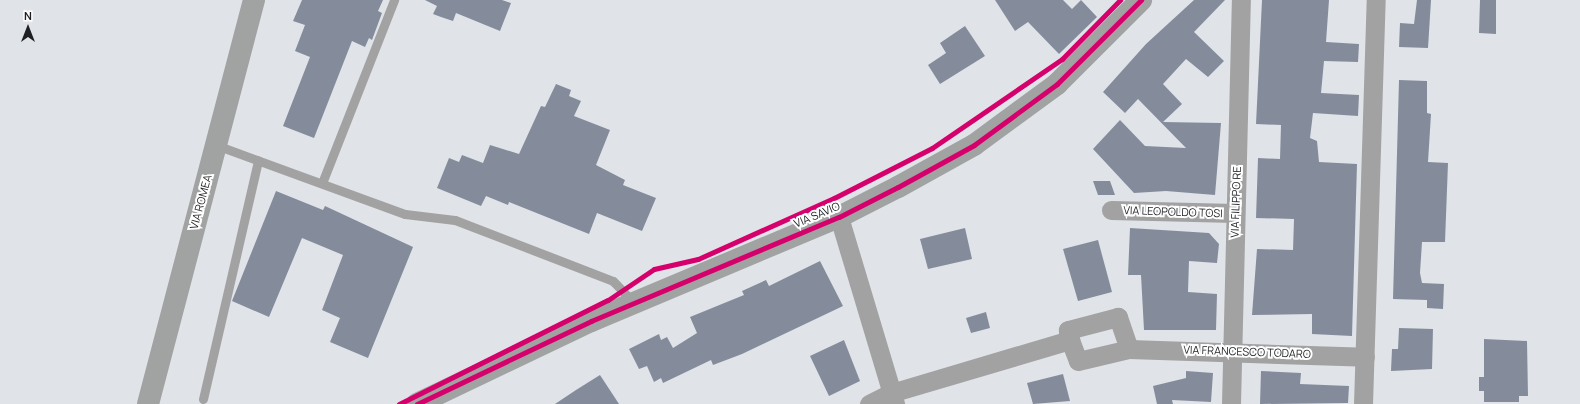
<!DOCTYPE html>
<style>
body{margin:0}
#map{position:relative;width:1580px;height:404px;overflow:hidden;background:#e0e3e8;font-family:Manrope,sans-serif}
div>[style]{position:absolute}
.building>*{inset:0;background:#848c9c}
.lane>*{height:9px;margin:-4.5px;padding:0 4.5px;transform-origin:4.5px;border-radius:4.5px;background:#a2a2a2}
.street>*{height:19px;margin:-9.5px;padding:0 9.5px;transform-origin:9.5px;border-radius:9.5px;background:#a2a2a2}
.secondary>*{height:22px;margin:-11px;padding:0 11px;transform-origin:11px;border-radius:11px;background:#a1a2a2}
.cycleway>*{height:5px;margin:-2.5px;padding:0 2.5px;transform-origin:2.5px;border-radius:2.5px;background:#d6006c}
span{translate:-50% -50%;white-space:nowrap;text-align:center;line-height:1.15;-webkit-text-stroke:4px #fff;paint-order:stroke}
.street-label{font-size:11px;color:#1e2023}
.north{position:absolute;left:8px;top:8px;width:40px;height:40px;-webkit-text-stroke:3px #fff;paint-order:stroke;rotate:0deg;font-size:11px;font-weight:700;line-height:16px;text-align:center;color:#1e2023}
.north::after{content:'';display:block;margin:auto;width:14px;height:18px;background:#1e2023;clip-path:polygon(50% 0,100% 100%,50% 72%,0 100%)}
</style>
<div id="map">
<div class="building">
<i style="clip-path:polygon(302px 0,383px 0,378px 11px,382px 13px,372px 40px,369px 38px,365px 47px,352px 41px,314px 138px,283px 126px,310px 57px,295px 51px,305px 25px,293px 21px)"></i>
<i style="clip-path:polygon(425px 0,502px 0,511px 3px,500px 31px,456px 13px,453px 21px,441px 17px,433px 14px,437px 6px)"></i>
<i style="clip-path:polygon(995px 0,1063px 0,1072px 9px,1081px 0,1097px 17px,1059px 54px,1028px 22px,1015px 31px)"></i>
<i style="clip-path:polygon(1194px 0,1225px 0,1194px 32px,1224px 61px,1208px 77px,1186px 59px,1163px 84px,1182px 104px,1163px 122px,1221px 123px,1215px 195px,1166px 191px,1134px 193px,1093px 149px,1120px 120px,1145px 146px,1186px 148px,1138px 99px,1125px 113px,1103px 92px,1146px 44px)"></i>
<i style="clip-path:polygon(1262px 0,1329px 0,1326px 42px,1359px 44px,1358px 62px,1324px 61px,1321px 93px,1359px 95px,1358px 116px,1313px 113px,1310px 138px,1317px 141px,1319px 162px,1357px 164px,1352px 336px,1312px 334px,1312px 314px,1252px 315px,1257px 249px,1293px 250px,1294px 219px,1256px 218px,1258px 158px,1280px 159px,1281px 125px,1256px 124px)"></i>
<i style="clip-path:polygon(1417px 0,1431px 0,1428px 48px,1399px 47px,1400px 23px,1414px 24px)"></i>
<i style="clip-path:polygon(1480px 0,1496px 0,1496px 34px,1479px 33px)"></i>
<i style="clip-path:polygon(965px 26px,985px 56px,940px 84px,928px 65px,946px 53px,940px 43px)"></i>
<i style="clip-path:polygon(1399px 80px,1427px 81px,1427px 113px,1431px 114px,1428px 162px,1448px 163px,1445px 242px,1422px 242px,1420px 273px,1422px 283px,1444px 284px,1443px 309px,1427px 308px,1427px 300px,1393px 299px)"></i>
<i style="clip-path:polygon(556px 84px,571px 90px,569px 96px,581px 101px,574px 116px,610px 130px,596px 165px,625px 180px,623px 185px,656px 198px,642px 231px,597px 213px,589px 234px,509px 202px,508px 205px,486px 196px,481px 206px,437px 188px,449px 158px,459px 162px,462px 155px,483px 163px,490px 145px,519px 154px,541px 106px,545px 107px)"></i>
<i style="clip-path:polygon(1093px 181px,1110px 181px,1115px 195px,1098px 195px)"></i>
<i style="clip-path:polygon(276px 191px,323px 210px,325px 206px,413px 247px,368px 358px,330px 342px,340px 318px,322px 310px,343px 255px,302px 238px,269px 317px,232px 301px)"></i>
<i style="clip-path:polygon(965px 228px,972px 259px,928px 269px,920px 239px)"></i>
<i style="clip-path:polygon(1130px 228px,1209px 233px,1219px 244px,1217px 263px,1189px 261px,1188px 292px,1217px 294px,1216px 330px,1144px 330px,1141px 275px,1128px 275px)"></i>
<i style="clip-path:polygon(1098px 240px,1112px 292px,1078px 301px,1063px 249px)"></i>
<i style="clip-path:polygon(820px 261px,843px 306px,742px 354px,713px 365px,711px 360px,663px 383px,661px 378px,654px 382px,647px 366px,639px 369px,629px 349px,659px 334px,661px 340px,667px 337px,673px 348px,697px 333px,690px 317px,744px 295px,742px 291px,766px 280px,769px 286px)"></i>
<i style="clip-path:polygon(986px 312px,990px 328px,971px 333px,966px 318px)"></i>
<i style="clip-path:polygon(1399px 328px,1433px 329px,1432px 369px,1391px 371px,1392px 349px,1398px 349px)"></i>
<i style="clip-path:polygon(1484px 339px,1527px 341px,1528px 396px,1519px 396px,1519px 402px,1484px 402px,1484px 391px,1479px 391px,1479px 377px,1484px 377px)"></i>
<i style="clip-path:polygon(844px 340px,860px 381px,829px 396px,810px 356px)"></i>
<i style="clip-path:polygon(1186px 371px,1213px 373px,1211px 402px,1172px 400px,1173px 404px,1157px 404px,1153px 386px,1186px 378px)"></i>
<i style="clip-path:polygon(1261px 371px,1301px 373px,1300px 384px,1349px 386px,1348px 403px,1260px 404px)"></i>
<i style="clip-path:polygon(1063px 374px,1070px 401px,1033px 404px,1027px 383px)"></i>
<i style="clip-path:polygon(600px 375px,619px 404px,555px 404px,576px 390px)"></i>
</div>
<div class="lane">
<i style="left:216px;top:145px;width:201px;rotate:20.1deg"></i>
<i style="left:405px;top:214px;width:50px;rotate:6.8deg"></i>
<i style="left:455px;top:220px;width:169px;rotate:21.1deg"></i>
<i style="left:613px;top:281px;width:30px;rotate:46deg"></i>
<i style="left:322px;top:183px;width:197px;rotate:-68.5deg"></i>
<i style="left:203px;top:399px;width:245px;rotate:-77deg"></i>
</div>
<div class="street">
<i style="left:1111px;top:210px;width:124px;rotate:1.4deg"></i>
<i style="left:839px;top:217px;width:195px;rotate:73.3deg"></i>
<i style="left:1129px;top:349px;width:236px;rotate:1.9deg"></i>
<i style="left:869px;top:404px;width:25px;rotate:-27deg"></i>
<i style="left:891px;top:393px;width:187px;rotate:-16.5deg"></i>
<i style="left:1070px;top:340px;width:22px;rotate:69deg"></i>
<i style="left:1078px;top:361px;width:52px;rotate:-13.2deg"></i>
<i style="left:1129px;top:349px;width:34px;rotate:-109deg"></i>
<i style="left:1118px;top:317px;width:52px;rotate:165.4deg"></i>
<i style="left:1068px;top:330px;width:10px;rotate:79deg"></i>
<i style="left:1231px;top:404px;width:404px;rotate:-88.6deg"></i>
<i style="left:1363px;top:404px;width:404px;rotate:-88.2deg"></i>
</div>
<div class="secondary">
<i style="left:148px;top:404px;width:418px;rotate:-75.3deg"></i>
<i style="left:417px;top:404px;width:193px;rotate:-25.5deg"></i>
<i style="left:591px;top:321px;width:269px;rotate:-22.8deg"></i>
<i style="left:839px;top:217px;width:66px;rotate:-27deg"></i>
<i style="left:898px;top:187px;width:87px;rotate:-28.9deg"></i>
<i style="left:974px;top:145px;width:103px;rotate:-36.3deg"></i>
<i style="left:1057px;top:84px;width:119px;rotate:-45deg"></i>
</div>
<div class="cycleway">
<i style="left:399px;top:404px;width:233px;rotate:-26.5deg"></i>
<i style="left:608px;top:300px;width:55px;rotate:-34deg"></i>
<i style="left:654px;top:269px;width:45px;rotate:-12.8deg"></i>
<i style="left:698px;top:259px;width:149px;rotate:-24.2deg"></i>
<i style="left:834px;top:198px;width:110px;rotate:-27deg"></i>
<i style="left:932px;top:148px;width:158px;rotate:-34.4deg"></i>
<i style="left:1062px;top:59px;width:83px;rotate:-45.5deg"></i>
<i style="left:417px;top:404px;width:193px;rotate:-25.5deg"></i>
<i style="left:591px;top:321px;width:269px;rotate:-22.8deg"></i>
<i style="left:839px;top:217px;width:66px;rotate:-27deg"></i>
<i style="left:898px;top:187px;width:87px;rotate:-28.9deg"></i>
<i style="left:974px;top:145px;width:103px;rotate:-36.3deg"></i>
<i style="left:1057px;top:84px;width:119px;rotate:-45deg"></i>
</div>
<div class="street-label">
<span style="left:201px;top:202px;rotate:-75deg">VIA ROMEA</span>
<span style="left:1236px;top:202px;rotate:-88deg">VIA FILIPPO RE</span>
<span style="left:1173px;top:212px;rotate:2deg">VIA LEOPOLDO TOSI</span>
<span style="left:817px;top:215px;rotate:-23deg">VIA SAVIO</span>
<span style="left:1247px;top:352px;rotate:2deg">VIA FRANCESCO TODARO</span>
</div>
<div class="north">N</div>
</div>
